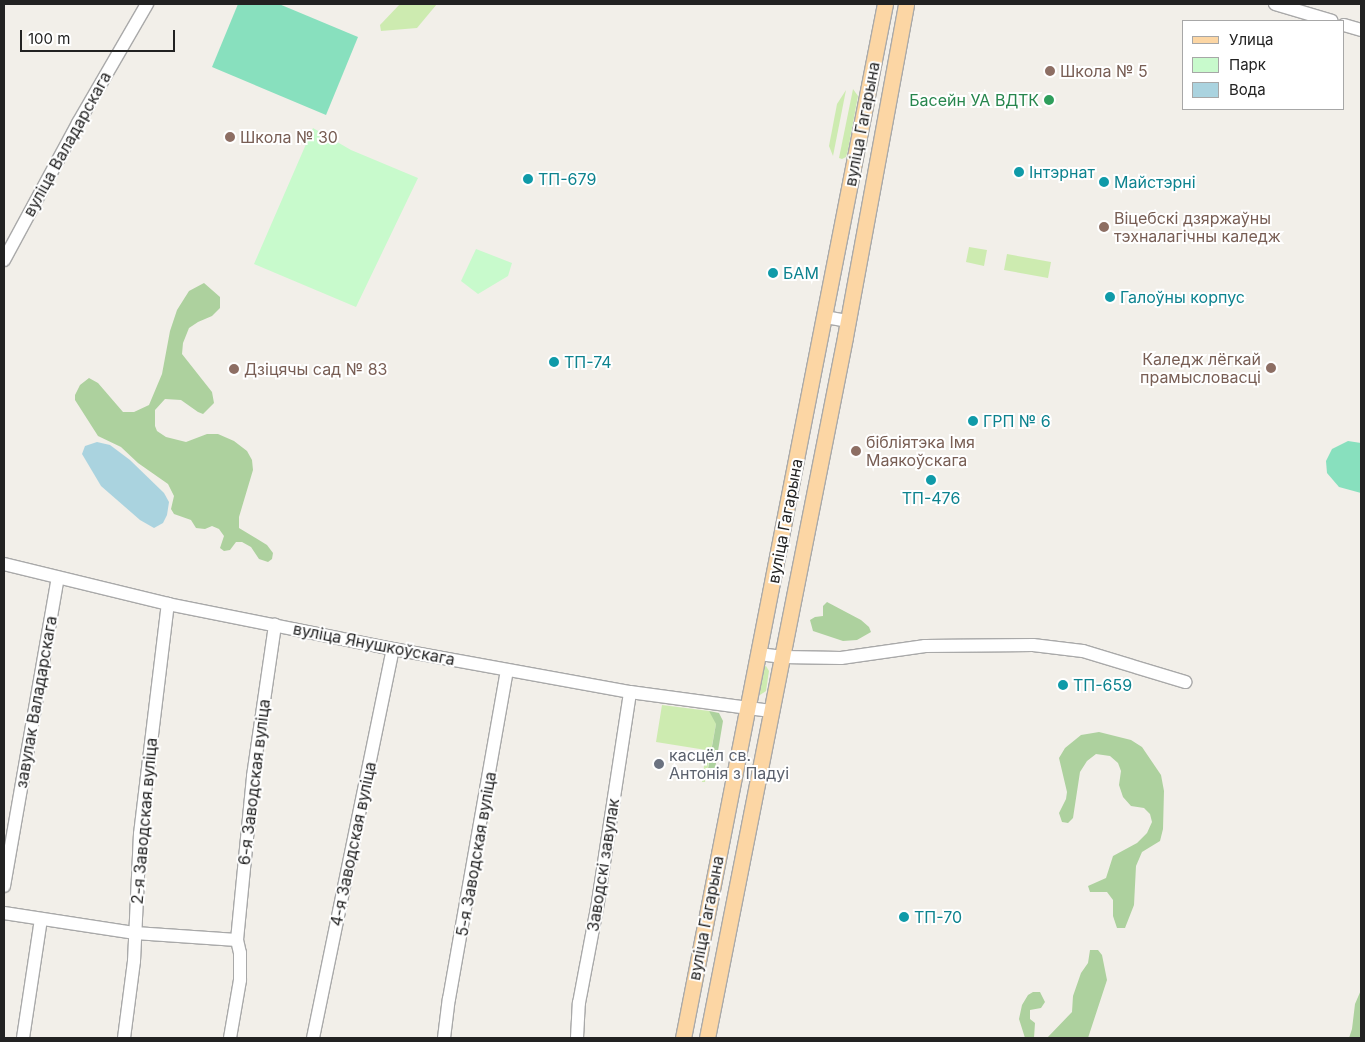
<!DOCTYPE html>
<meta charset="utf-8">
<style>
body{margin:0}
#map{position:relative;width:1365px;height:1042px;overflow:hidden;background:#f2efe9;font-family:Inter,sans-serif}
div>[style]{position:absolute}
.grass>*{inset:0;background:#cdebb0}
.forest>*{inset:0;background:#add19e}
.park>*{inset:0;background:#c8facc}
.pitch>*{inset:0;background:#88e0be}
.water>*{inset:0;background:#aad3df}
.roads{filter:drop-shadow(1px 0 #a9a9a9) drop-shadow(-1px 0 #a9a9a9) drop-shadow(0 1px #a9a9a9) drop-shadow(0 -1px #a9a9a9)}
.minor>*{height:12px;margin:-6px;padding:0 6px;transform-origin:6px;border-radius:6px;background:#fff}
.major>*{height:15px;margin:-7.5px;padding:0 7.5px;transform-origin:7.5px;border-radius:7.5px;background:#fcd6a4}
.dots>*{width:14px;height:14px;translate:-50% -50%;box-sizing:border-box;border:2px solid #fff;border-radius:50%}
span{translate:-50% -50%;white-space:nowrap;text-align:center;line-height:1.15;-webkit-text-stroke:4px #fff;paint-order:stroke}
.education-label{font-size:16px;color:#785e54}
.left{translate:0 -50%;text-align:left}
.right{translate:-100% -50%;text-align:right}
.leisure-label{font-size:16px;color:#27864d}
.street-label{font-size:16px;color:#222}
.culture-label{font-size:16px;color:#0d838f}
.worship-label{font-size:16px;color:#5b616d}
.frame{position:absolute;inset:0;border:5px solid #222;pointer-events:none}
.legend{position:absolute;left:1182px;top:20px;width:162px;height:90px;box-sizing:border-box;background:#fff;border:1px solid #a7a7a7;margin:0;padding:6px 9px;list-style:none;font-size:15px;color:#222}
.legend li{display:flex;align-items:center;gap:10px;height:25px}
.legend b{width:25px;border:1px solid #a7a7a7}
.scale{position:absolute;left:20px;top:30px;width:155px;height:22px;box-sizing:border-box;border:2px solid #222;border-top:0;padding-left:6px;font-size:15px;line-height:18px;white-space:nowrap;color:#222;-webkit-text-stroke:4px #fff;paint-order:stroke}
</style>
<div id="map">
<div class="grass">
<i style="clip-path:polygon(400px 4px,437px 4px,417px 28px,381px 31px,380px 25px)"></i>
<i style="clip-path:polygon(853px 89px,858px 96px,848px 150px,846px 157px,842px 159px,839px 158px)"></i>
<i style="clip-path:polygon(846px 90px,833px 156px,829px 146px,837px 104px)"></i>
<i style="clip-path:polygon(969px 247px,987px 250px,984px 266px,966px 262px)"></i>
<i style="clip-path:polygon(1007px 254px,1051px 262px,1048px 278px,1004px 270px)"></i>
<i style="clip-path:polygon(766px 666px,769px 671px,766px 691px,760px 695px,758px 693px,763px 667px)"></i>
<i style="clip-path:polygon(662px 705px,709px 711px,715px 718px,716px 724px,705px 782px,702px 782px,706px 750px,656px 742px)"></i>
</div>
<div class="forest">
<i style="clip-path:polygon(204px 283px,220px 297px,220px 308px,212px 316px,198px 322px,189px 328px,183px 343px,182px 354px,212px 392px,214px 403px,203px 414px,198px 412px,181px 400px,165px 399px,155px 410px,155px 426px,157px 431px,166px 437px,186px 442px,207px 434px,218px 434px,234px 441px,247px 451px,252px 460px,253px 470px,239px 517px,239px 528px,267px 545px,273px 553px,272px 559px,268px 562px,259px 559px,251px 547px,242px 542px,236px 542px,230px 550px,224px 551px,220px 548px,224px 536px,219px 529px,212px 526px,205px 529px,196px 528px,191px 520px,174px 514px,171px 509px,174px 496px,168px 484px,138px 463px,121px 447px,98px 436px,75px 400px,75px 395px,80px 385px,89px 378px,98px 383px,123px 412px,134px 412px,149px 405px,162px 374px,170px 331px,177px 310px,189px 291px)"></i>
<i style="clip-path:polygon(827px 602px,861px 620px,869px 627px,871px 632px,857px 640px,843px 641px,813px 631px,810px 620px,815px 617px,823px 616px,823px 606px)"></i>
<i style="clip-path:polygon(709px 711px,719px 713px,723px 721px,713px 781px,706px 780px,716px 724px)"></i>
<i style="clip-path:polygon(1099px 732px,1131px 740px,1142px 747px,1161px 775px,1164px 791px,1163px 829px,1160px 841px,1142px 852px,1136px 866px,1134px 905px,1125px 928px,1117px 928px,1113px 916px,1113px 900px,1107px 892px,1090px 892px,1088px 886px,1106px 878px,1113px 856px,1137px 843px,1147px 833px,1152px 822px,1150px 814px,1144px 808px,1131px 806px,1123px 797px,1119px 785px,1121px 771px,1118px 763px,1110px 756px,1096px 754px,1087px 761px,1080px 772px,1073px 818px,1068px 823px,1062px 822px,1059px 813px,1066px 799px,1067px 792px,1059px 758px,1065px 748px,1081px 735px)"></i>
<i style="clip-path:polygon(1090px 950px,1098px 950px,1102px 955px,1107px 980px,1088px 1038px,1047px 1038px,1072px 1012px,1073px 996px,1081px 973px,1088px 963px)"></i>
<i style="clip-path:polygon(1361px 990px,1361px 1038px,1349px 1038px,1352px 1029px,1355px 1004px)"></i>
<i style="clip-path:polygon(1033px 992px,1040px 992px,1045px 1002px,1041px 1008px,1030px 1010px,1030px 1019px,1035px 1023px,1034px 1038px,1025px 1038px,1019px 1019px,1022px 1005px,1028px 995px)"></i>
</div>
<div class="park">
<i style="clip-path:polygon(313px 128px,351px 150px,418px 178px,356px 307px,254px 264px)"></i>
<i style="clip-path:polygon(476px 249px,512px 263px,508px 276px,478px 294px,461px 281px)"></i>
</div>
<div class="pitch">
<i style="clip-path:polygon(238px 4px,279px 4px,358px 37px,326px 115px,212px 67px)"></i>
<i style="clip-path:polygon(1348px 441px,1361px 443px,1361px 493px,1339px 487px,1327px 473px,1326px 461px,1332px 449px)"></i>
</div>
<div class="water">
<i style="clip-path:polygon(97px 442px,110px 445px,130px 460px,164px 493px,169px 502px,167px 515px,163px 523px,154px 528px,140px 520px,101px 486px,82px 454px,85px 446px)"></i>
</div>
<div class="roads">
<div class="minor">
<i style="left:1275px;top:4px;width:59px;rotate:16.6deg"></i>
<i style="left:1344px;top:25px;width:18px;rotate:16deg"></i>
<i style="left:4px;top:260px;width:156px;rotate:-61.6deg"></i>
<i style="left:78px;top:123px;width:138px;rotate:-59.9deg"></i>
<i style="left:825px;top:317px;width:23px;rotate:10deg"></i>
<i style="left:4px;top:564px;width:169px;rotate:13.7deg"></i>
<i style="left:168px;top:604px;width:229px;rotate:11.3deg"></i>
<i style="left:393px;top:649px;width:241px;rotate:10.3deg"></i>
<i style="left:630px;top:692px;width:142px;rotate:7.7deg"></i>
<i style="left:759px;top:654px;width:24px;rotate:7deg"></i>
<i style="left:783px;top:657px;width:58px;rotate:1deg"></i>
<i style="left:841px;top:658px;width:85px;rotate:-8.1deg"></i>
<i style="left:925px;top:646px;width:108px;rotate:-0.5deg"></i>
<i style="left:1033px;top:645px;width:50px;rotate:6.8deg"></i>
<i style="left:1083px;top:651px;width:107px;rotate:16.9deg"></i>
<i style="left:4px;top:886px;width:313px;rotate:-80.1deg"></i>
<i style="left:4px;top:913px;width:133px;rotate:8.7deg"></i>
<i style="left:135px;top:933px;width:102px;rotate:3.9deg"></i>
<i style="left:23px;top:1038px;width:120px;rotate:-81.4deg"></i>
<i style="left:124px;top:1038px;width:78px;rotate:-82.6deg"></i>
<i style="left:134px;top:961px;width:127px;rotate:-87.3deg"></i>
<i style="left:140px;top:834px;width:232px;rotate:-83.1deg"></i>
<i style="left:230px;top:1038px;width:59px;rotate:-80.2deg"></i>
<i style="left:240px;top:980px;width:27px;rotate:-90deg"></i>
<i style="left:240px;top:953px;width:13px;rotate:-103deg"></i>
<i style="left:237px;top:940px;width:165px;rotate:-84.4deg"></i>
<i style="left:253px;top:776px;width:153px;rotate:-81.7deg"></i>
<i style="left:313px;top:1038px;width:397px;rotate:-78.4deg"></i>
<i style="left:444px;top:1038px;width:39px;rotate:-83deg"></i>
<i style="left:449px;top:999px;width:334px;rotate:-80deg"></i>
<i style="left:577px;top:1038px;width:35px;rotate:-87deg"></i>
<i style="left:579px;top:1003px;width:103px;rotate:-79.3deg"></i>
<i style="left:598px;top:902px;width:212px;rotate:-81.3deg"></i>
</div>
<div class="major">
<i style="left:683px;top:1038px;width:1054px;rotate:-78.95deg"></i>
<i style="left:707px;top:1038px;width:714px;rotate:-78.86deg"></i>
<i style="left:845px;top:337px;width:339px;rotate:-79.6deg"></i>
</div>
</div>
<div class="dots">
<i style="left:1050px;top:71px;background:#8d6e63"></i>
<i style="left:1049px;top:100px;background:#2e9e5b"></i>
<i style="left:230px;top:137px;background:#8d6e63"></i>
<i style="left:1019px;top:172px;background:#0f9aa8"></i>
<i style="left:528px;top:179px;background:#0f9aa8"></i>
<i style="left:1104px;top:182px;background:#0f9aa8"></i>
<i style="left:1104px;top:227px;background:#8d6e63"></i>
<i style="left:773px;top:273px;background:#0f9aa8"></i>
<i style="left:1110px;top:297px;background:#0f9aa8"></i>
<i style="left:554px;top:362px;background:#0f9aa8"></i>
<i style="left:1271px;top:368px;background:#8d6e63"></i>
<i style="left:234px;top:369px;background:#8d6e63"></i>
<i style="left:973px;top:421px;background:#0f9aa8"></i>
<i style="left:856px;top:451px;background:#8d6e63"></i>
<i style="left:931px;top:480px;background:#0f9aa8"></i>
<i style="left:1063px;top:685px;background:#0f9aa8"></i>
<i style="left:659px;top:764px;background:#6b7280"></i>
<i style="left:904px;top:917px;background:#0f9aa8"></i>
</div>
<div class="education-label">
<span class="left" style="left:1060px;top:71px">Школа № 5</span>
<span class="left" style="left:240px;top:137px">Школа № 30</span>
<span class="left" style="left:1114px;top:227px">Віцебскі дзяржаўны<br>тэхналагічны каледж</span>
<span class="right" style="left:1261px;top:368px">Каледж лёгкай<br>прамысловасці</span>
<span class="left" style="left:244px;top:369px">Дзіцячы сад № 83</span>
<span class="left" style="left:866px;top:451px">бібліятэка Імя<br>Маякоўскага</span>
</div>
<div class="leisure-label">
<span class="right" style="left:1039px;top:100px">Басейн УА ВДТК</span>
</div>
<div class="street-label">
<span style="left:862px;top:124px;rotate:-79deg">вуліца Гагарына</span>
<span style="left:67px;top:144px;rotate:-61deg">вуліца Валадарскага</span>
<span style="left:785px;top:521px;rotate:-79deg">вуліца Гагарына</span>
<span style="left:374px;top:644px;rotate:11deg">вуліца Янушкоўскага</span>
<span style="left:36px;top:702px;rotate:-80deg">завулак Валадарскага</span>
<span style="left:254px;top:782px;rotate:-83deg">6-я Заводская вуліца</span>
<span style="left:144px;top:821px;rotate:-85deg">2-я Заводская вуліца</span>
<span style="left:353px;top:844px;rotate:-78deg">4-я Заводская вуліца</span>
<span style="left:476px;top:854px;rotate:-80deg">5-я Заводская вуліца</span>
<span style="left:603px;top:865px;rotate:-81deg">Заводскі завулак</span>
<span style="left:706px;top:918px;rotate:-79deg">вуліца Гагарына</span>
</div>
<div class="culture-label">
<span class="left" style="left:1029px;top:172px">Інтэрнат</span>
<span class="left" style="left:538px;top:179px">ТП-679</span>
<span class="left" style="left:1114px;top:182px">Майстэрні</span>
<span class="left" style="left:783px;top:273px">БАМ</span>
<span class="left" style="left:1120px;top:297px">Галоўны корпус</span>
<span class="left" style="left:564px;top:362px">ТП-74</span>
<span class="left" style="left:983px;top:421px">ГРП № 6</span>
<span style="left:931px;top:498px">ТП-476</span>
<span class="left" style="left:1073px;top:685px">ТП-659</span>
<span class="left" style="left:914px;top:917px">ТП-70</span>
</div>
<div class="worship-label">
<span class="left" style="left:669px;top:764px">касцёл св.<br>Антонія з Падуі</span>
</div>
<div class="frame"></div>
<ul class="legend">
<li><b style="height:6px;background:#fcd6a4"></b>Улица</li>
<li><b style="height:14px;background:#c8facc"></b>Парк</li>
<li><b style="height:14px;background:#aad3df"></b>Вода</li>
</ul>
<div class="scale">100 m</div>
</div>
